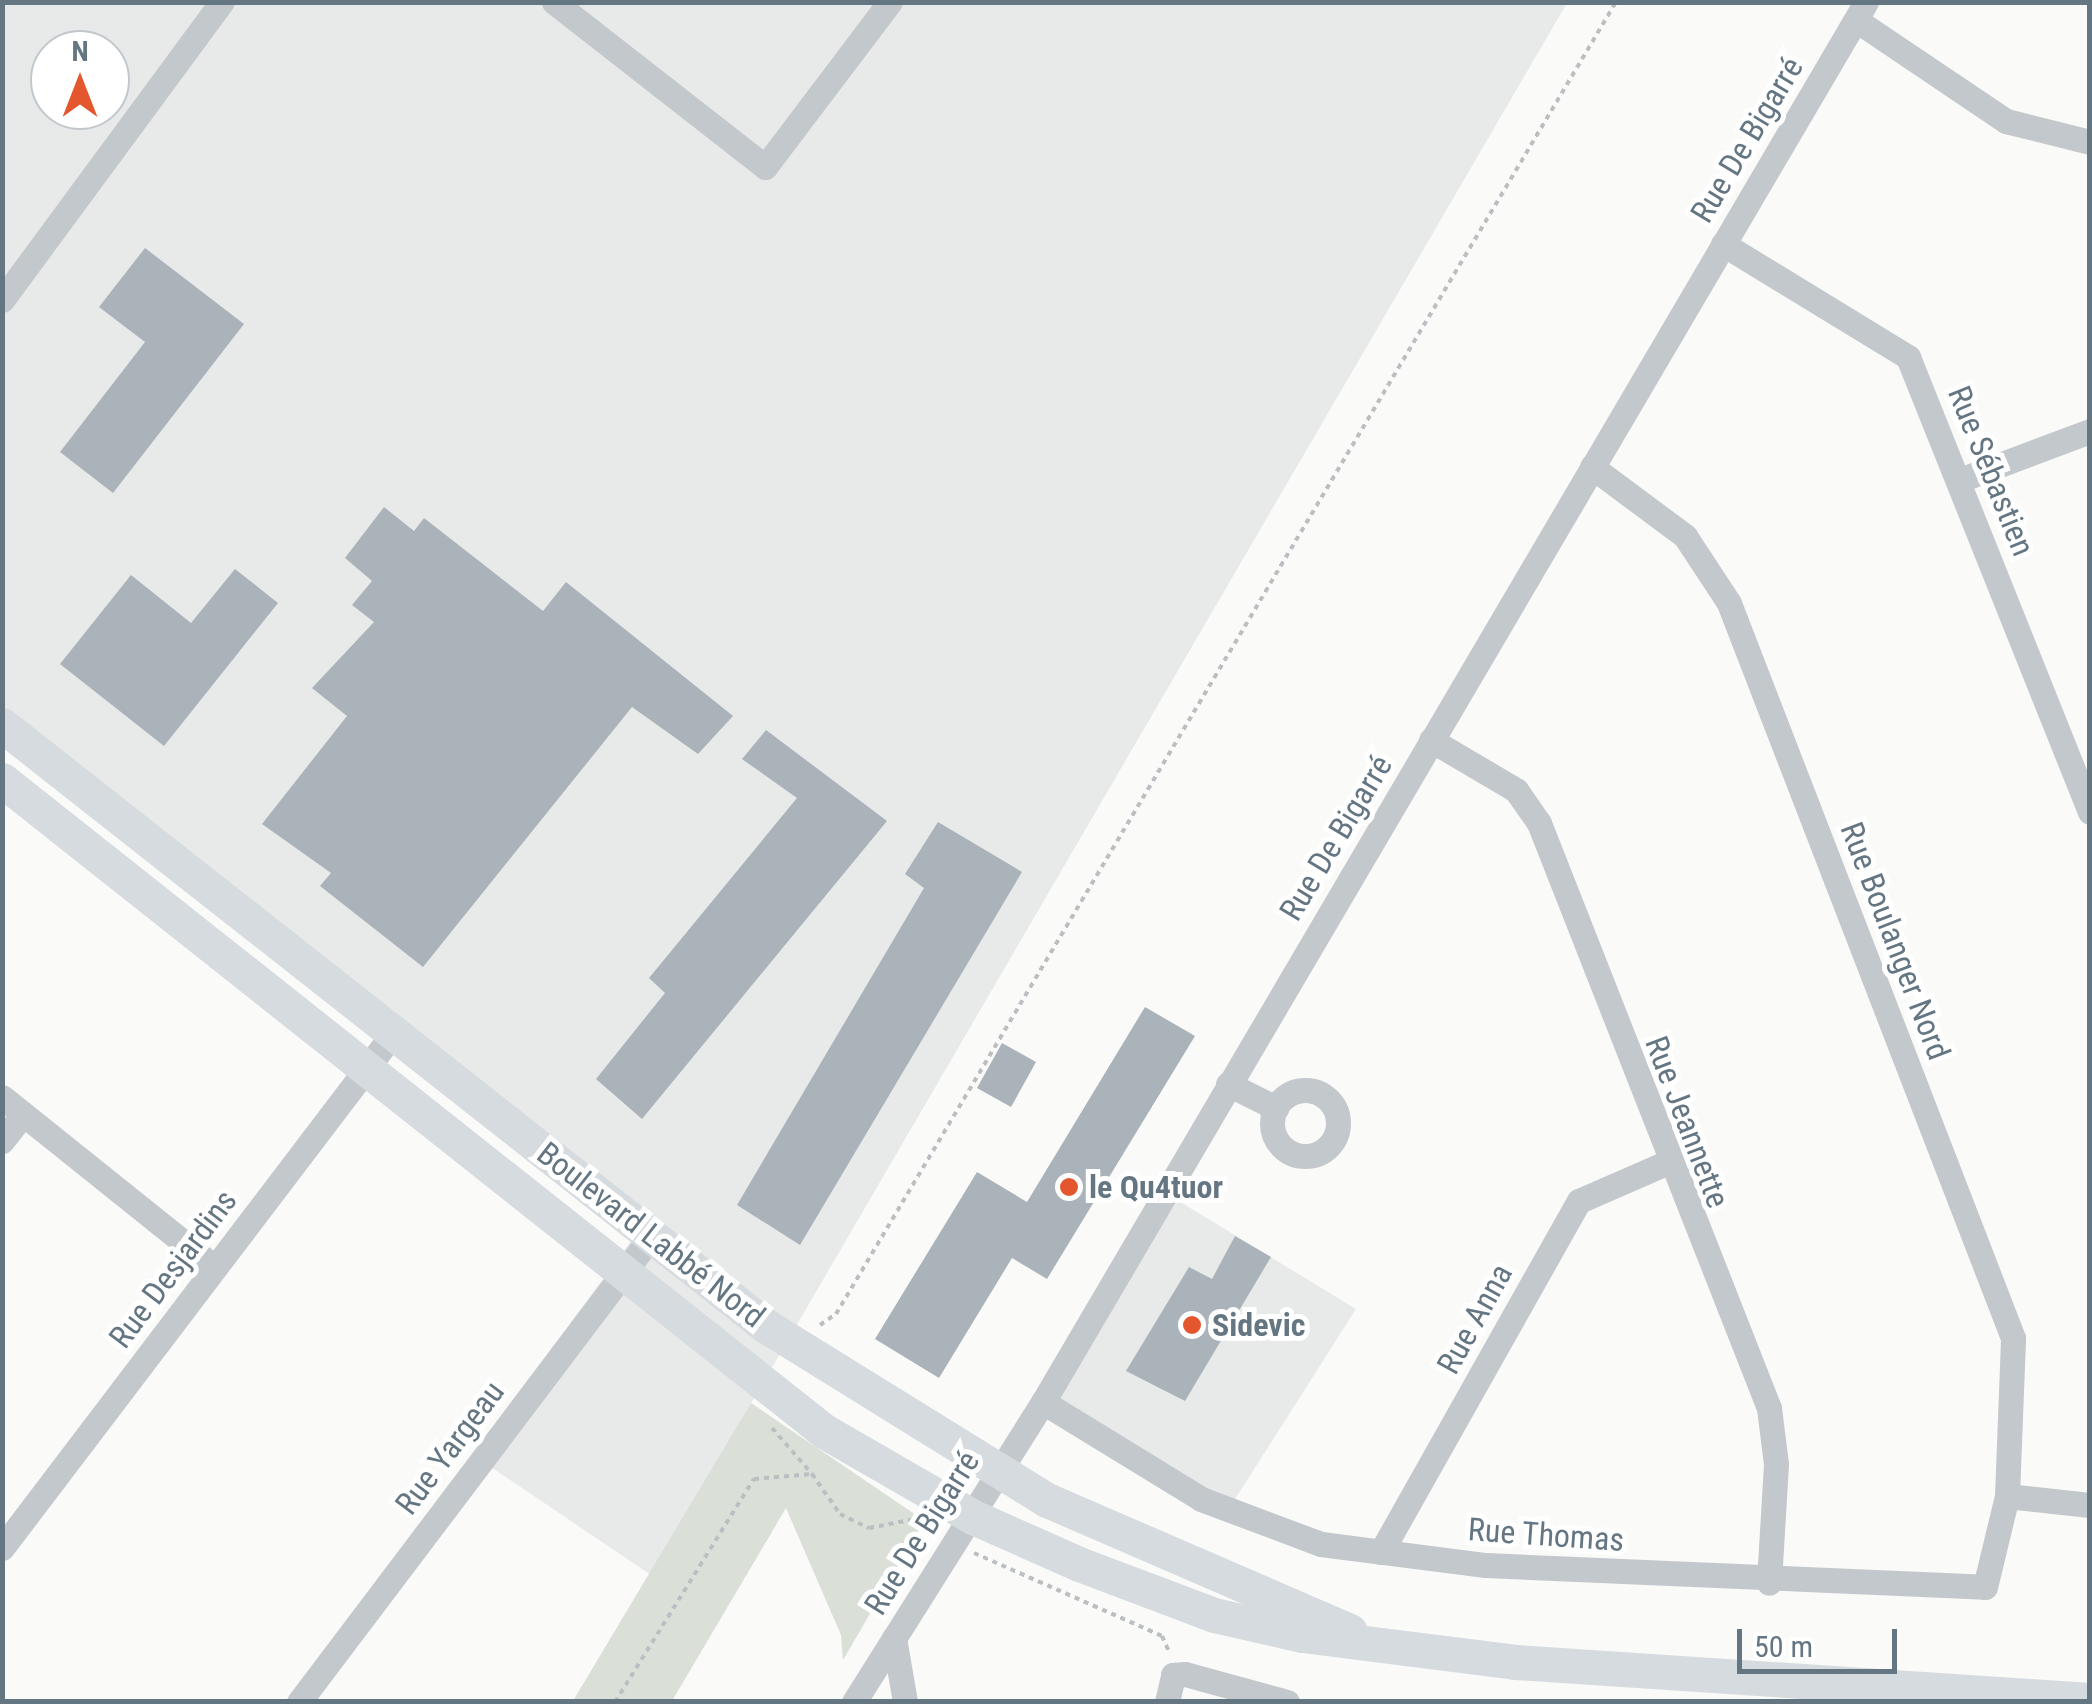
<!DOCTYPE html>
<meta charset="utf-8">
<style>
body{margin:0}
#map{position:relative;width:2092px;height:1704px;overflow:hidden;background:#fafaf8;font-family:"Roboto Condensed",sans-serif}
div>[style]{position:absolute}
.built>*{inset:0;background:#e8e9e9}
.green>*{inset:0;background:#dadfd7}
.building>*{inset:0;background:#aab3b9}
.path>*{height:4px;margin-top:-2px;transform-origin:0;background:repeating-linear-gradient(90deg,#bbbfc2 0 5px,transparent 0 10px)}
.minor>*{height:25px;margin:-12.5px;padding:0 12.5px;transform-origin:12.5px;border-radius:12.5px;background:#c3c8cc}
.minor>.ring{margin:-12.5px;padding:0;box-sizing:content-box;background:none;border:25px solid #c3c8cc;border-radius:50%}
.secondary>*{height:35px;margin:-17.5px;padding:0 17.5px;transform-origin:17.5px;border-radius:17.5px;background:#d6dbdf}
.dots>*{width:28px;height:28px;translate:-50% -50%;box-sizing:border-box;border:5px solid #fff;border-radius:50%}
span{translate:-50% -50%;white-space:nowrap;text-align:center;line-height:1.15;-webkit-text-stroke:10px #fff;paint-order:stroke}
.street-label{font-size:32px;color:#657683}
.poi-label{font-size:32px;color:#657683;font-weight:700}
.left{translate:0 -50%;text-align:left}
.frame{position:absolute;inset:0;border:5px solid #657683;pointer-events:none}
.north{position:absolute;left:30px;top:30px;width:100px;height:100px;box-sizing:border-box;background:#fff;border:2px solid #c1c8cd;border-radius:50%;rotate:0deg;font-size:28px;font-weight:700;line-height:40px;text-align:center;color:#657683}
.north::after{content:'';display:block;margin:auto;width:35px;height:45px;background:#e4572e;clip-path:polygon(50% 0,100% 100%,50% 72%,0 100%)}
.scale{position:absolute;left:1737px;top:1629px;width:160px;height:45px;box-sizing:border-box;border:5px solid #657683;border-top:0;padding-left:12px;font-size:30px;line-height:35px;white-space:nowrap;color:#657683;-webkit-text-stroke:8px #fff;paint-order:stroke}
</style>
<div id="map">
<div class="built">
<i style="clip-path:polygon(evenodd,2px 3px,1567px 3px,651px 1575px,473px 1455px,647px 1219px,3px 711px,2px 3px,50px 50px,110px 50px,110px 110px,50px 110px,50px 50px)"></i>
<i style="clip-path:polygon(1177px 1200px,1356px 1309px,1230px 1507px,1053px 1402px)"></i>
</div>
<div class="green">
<i style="clip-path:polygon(751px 1403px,913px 1513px,920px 1528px,843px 1660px,841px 1635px,786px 1508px,672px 1701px,573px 1701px)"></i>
</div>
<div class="building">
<i style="clip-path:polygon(145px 248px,244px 324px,113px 493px,60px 452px,145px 342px,99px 307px)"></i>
<i style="clip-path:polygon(384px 507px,414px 531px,424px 518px,543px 611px,566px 582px,733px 716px,698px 754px,632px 707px,423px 967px,320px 886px,331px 873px,262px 824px,347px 716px,312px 688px,374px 622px,352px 605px,372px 581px,345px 558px)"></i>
<i style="clip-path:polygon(235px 569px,278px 603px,164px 746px,60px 664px,131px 575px,191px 623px)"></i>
<i style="clip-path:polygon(766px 730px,887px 821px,642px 1119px,596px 1079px,665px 993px,649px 978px,797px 798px,742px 759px)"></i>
<i style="clip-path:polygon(938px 822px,1022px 872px,800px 1245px,737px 1205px,924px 888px,905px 874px)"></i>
<i style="clip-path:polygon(1145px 1007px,1195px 1036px,1047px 1279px,1012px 1258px,939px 1378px,875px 1339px,977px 1172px,1027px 1202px)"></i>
<i style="clip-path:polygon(1002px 1043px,1036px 1062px,1011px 1107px,977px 1088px)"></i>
<i style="clip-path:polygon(1235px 1236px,1271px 1257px,1185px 1401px,1126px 1371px,1189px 1267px,1212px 1279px)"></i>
</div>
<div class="path">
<i style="left:820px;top:1325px;width:19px;rotate:-35deg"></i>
<i style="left:836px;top:1314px;width:1526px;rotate:-59.27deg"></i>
<i style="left:772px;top:1428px;width:61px;rotate:49deg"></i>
<i style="left:974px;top:1553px;width:206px;rotate:23.8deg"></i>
<i style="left:1162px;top:1636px;width:20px;rotate:66deg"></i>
<i style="left:615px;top:1702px;width:263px;rotate:-58.1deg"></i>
<i style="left:754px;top:1479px;width:58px;rotate:-4.9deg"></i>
<i style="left:812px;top:1474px;width:49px;rotate:55deg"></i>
<i style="left:840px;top:1514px;width:32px;rotate:26deg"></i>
<i style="left:869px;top:1528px;width:52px;rotate:-11.1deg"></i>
</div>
<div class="minor">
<i style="left:554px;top:2px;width:268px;rotate:38deg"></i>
<i style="left:765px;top:167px;width:207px;rotate:-52.9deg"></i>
<i style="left:1856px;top:20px;width:181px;rotate:34deg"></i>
<i style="left:2006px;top:121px;width:87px;rotate:14deg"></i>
<i style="left:1723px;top:244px;width:217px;rotate:31.4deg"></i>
<i style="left:1908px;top:357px;width:490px;rotate:68.2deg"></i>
<i style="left:2px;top:300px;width:370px;rotate:-53.6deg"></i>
<i style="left:1960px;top:480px;width:139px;rotate:-20.7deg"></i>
<i style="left:1431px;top:740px;width:99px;rotate:30.5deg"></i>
<i style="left:1516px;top:790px;width:40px;rotate:55.1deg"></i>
<i style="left:1539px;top:823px;width:629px;rotate:68.54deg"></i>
<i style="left:1769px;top:1408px;width:56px;rotate:82.9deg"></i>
<i style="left:1776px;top:1464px;width:119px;rotate:93.4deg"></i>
<i style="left:1228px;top:1084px;width:54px;rotate:26.6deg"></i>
<i class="ring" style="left:1272px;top:1090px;width:41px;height:41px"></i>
<i style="left:2px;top:1097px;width:272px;rotate:38.7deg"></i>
<i style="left:2px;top:1141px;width:34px;rotate:-52deg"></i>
<i style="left:1043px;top:1402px;width:185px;rotate:31.5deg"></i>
<i style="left:1201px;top:1499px;width:128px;rotate:20.6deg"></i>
<i style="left:1321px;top:1544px;width:166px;rotate:7.3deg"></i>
<i style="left:1486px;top:1565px;width:499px;rotate:2.5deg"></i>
<i style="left:1985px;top:1587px;width:94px;rotate:-76.4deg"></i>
<i style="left:2007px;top:1496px;width:158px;rotate:-87.8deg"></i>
<i style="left:2013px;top:1338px;width:788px;rotate:-111.13deg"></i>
<i style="left:1729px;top:603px;width:80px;rotate:-123.3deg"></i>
<i style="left:1685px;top:536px;width:116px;rotate:-143.4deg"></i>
<i style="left:2007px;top:1496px;width:83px;rotate:6.2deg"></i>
<i style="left:2px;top:1548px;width:649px;rotate:-52.76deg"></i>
<i style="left:1381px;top:1552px;width:403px;rotate:-60.6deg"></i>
<i style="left:1579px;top:1201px;width:95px;rotate:-23.6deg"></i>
<i style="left:894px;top:1638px;width:65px;rotate:80.2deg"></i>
<i style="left:299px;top:1702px;width:587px;rotate:-52.9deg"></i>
<i style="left:854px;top:1702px;width:355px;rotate:-57.8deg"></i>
<i style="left:1043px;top:1402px;width:1624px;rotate:-59.55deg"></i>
<i style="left:1167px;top:1702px;width:28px;rotate:-77deg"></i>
<i style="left:1173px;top:1675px;width:12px;rotate:-5deg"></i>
<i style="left:1185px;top:1674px;width:106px;rotate:15.4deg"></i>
</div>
<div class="secondary">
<i style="left:2px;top:725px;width:972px;rotate:38.19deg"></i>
<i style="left:766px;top:1326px;width:331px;rotate:31.8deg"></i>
<i style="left:1047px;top:1500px;width:330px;rotate:23.4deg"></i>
<i style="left:2px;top:780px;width:1049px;rotate:38.38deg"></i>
<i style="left:824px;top:1431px;width:172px;rotate:30deg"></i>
<i style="left:973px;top:1517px;width:116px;rotate:23.9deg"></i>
<i style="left:1079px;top:1564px;width:144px;rotate:20.7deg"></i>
<i style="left:1214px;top:1615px;width:90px;rotate:12.8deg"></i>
<i style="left:1302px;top:1635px;width:215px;rotate:7.2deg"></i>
<i style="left:1515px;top:1662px;width:576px;rotate:3.78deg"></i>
</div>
<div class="dots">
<i style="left:1069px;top:1187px;background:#e4572e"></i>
<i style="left:1192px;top:1325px;background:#e4572e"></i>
</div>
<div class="street-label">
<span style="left:1747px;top:140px;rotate:-59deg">Rue De Bigarré</span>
<span style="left:1991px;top:471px;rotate:68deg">Rue Sébastien</span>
<span style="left:1336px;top:838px;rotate:-59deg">Rue De Bigarré</span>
<span style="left:1895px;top:941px;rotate:69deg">Rue Boulanger Nord</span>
<span style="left:1687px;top:1122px;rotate:69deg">Rue Jeannette</span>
<span style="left:651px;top:1235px;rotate:38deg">Boulevard Labbé Nord</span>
<span style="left:173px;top:1269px;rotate:-53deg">Rue Desjardins</span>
<span style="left:1475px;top:1319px;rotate:-61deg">Rue Anna</span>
<span style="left:450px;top:1448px;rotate:-53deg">Rue Yargeau</span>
<span style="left:922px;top:1533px;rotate:-58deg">Rue De Bigarré</span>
<span style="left:1546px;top:1535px;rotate:4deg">Rue Thomas</span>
</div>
<div class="poi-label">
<span class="left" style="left:1089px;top:1187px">le Qu4tuor</span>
<span class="left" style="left:1212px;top:1325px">Sidevic</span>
</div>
<div class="frame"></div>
<div class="north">N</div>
<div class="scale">50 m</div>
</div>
